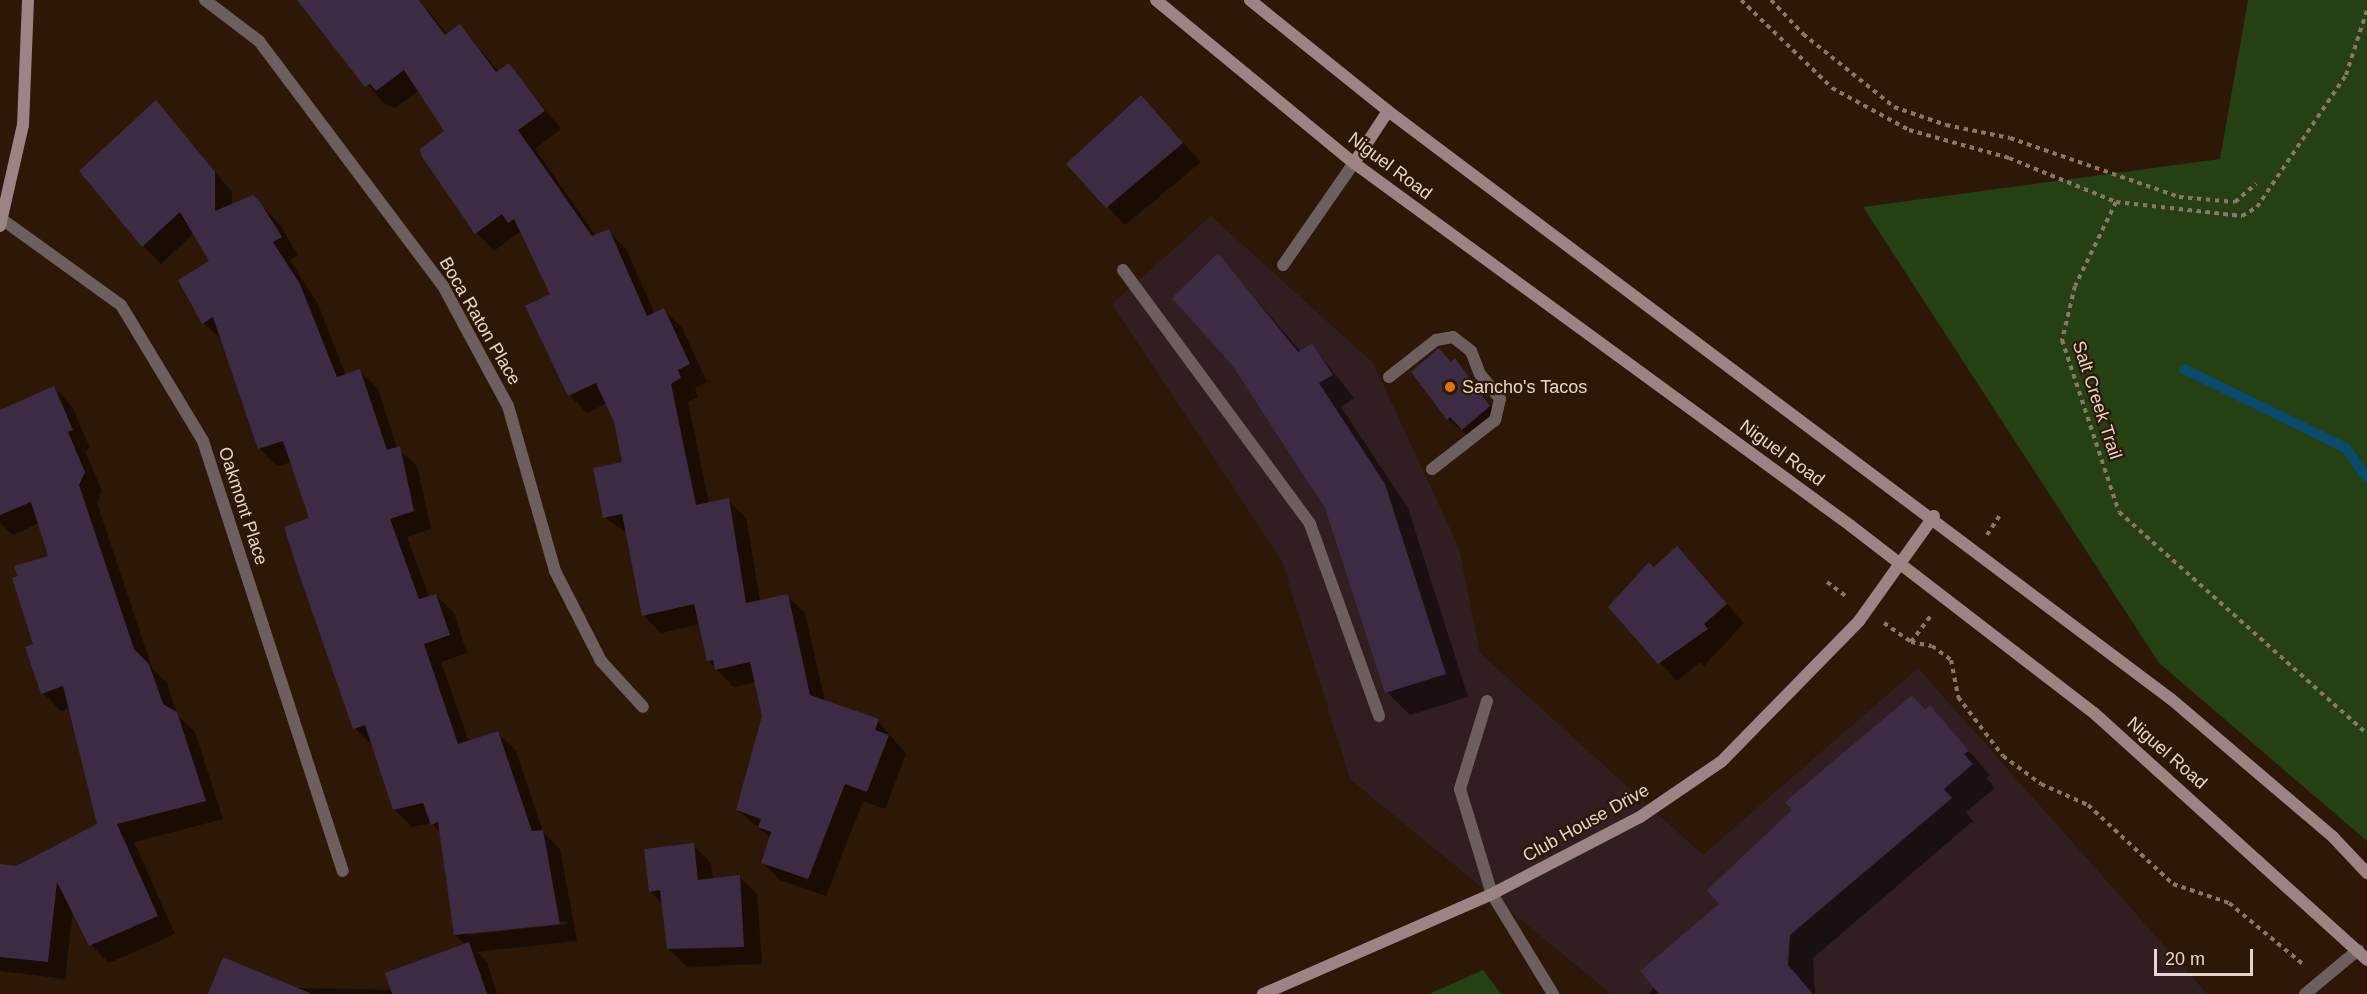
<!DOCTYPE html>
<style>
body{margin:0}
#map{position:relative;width:2367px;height:994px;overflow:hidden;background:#2d1707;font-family:Arial,sans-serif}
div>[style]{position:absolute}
.commercial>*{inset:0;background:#311e21}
.green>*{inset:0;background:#254012}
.shadow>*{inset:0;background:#0007}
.stream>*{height:10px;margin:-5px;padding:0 5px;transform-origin:5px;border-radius:5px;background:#094b6d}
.building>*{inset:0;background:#3b2c43}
.path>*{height:4px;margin-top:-2px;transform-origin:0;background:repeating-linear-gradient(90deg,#8a776a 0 4.5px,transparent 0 9px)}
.lane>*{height:12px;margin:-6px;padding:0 6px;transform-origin:6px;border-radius:6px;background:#6e5f5f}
.street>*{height:12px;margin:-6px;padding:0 6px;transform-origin:6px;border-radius:6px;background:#6e5f5f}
.secondary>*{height:12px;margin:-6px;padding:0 6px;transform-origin:6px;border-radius:6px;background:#9c8484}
.dots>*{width:16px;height:16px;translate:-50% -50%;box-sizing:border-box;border:3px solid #2d1707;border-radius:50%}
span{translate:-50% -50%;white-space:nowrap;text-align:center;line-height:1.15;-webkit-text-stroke:4.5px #2d1707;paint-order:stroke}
.street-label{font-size:18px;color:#e5d5cb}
.poi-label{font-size:18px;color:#e5d5cb}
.left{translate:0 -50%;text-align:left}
.scale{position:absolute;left:2154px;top:949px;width:99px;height:27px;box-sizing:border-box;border:3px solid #e5d5cb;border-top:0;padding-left:8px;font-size:18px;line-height:21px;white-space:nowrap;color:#e5d5cb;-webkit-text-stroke:4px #2d1707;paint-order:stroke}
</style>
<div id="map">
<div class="commercial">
<i style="clip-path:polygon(1211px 216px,1373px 363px,1459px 548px,1480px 653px,1703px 855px,1918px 668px,2207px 994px,1611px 994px,1350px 779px,1282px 561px,1112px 304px)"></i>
</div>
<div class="green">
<i style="clip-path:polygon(2248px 0,2367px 0,2367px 841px,2159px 663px,1863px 207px,2220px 159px)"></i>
<i style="clip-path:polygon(1483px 970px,1501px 994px,1429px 994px)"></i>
</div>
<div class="shadow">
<i style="clip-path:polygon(299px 0,419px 0,448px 35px,460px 26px,499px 72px,509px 65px,561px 129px,535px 149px,596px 236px,608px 231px,626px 249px,655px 314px,664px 310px,682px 328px,707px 382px,695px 388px,698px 397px,688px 402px,709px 504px,728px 500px,746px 518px,760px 602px,787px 596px,805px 613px,825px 702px,878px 721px,906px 754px,885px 809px,863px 801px,826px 896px,780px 880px,762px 862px,771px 838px,737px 810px,763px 716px,756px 682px,734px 687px,716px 669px,708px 660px,700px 624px,661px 633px,643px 615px,628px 534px,605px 518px,624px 463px,616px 422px,607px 403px,587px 413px,569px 395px,552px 295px,524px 236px,520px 232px,494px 251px,477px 233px,446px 131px,420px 89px,395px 108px,384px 104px)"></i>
<i style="clip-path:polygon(1141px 97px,1201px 162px,1125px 225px,1068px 164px)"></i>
<i style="clip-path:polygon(evenodd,156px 102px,232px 192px,232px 205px,259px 203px,278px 222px,298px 255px,290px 260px,318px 304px,346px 376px,360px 371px,378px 389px,397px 448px,417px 466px,431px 529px,407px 537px,429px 597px,436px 595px,454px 613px,467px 653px,441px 662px,469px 742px,498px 733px,516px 751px,543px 832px,560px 849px,577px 941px,477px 952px,487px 962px,497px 994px,487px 994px,477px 964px,483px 994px,210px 994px,293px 988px,392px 990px,466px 945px,455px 935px,441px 833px,432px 823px,412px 827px,394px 809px,373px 746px,355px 728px,311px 519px,292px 462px,277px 466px,259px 448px,222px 341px,204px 323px,180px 281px,211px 262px,194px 233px,161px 264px,143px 246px,156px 102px,567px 921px,568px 924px,468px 935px,468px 932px,567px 921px)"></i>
<i style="clip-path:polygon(1218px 255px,1301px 352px,1312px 345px,1354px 398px,1341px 407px,1408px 508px,1468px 697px,1410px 715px,1387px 692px,1327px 507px,1233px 364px)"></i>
<i style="clip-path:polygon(1455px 360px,1501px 419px,1475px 441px,1448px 419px)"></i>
<i style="clip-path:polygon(54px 388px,72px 406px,90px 448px,85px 451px,102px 491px,97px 503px,152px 668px,167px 683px,177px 715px,195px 732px,223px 819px,134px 842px,175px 934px,109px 963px,91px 945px,73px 911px,65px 979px,0 971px,0 866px,17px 867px,99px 825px,70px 708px,61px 711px,43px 693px,35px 645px,50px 557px,39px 523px,13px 535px,0 523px,0 412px)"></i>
<i style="clip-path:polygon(1677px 548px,1744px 623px,1704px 666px,1700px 662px,1677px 681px,1610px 607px)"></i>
<i style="clip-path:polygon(1930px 707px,1990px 775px,1986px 778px,1995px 788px,1966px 812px,1973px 821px,1813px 958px,1815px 994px,1649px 994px,1721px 904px)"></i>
<i style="clip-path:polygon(693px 845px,711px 863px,713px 880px,739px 876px,757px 894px,762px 964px,687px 967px,669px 949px,663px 904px,650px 891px)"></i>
</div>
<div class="stream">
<i style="left:2184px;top:369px;width:180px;rotate:26deg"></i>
<i style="left:2346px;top:448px;width:37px;rotate:55deg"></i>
</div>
<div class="building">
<i style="clip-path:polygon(297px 0,419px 0,445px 35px,460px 24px,496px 72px,509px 63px,545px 111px,518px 130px,592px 236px,609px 229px,647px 316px,664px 308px,690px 364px,678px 370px,681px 378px,671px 384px,696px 505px,729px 498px,746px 603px,788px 594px,810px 695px,879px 719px,875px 730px,889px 735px,867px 792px,845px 784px,808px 879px,761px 863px,771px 832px,758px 827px,761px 819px,736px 810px,762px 716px,750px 662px,715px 670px,713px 660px,707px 661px,694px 604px,642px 616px,622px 514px,603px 518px,593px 468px,622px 462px,614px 422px,596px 383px,568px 396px,525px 306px,550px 294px,514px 219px,508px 223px,502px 214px,475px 234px,422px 157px,420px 149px,444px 131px,404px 70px,376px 91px,370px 84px,365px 87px)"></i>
<i style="clip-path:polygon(1141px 95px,1183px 143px,1106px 208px,1066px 164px)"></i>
<i style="clip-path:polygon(156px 100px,215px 172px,215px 211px,253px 195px,260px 202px,282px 237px,273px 242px,300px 284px,337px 377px,360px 369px,387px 450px,400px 446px,414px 511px,390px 519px,419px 599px,436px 594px,450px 635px,424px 644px,458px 744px,498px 731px,532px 831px,543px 830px,560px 924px,454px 935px,438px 822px,431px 825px,423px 803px,393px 810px,365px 725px,353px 729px,299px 574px,284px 527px,309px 518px,283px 441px,258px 449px,213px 317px,202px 324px,178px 280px,209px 261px,180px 212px,142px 247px,79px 171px)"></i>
<i style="clip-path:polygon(1218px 253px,1298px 352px,1312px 343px,1333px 375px,1319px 383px,1385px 484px,1446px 674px,1385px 693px,1325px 508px,1232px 365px,1172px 298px)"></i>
<i style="clip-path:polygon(1439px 348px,1451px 362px,1455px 358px,1490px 406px,1462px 430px,1450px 417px,1447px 420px,1411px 372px)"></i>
<i style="clip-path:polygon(54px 386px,73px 430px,68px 432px,85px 472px,79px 485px,134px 649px,149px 664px,163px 704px,177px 712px,206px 801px,117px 824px,158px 916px,89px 946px,57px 882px,48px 962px,0 957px,0 864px,16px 866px,97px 824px,63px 686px,41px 694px,25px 647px,33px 644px,12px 578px,18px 576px,14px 566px,48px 556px,31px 502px,0 515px,0 410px)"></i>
<i style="clip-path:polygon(1677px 546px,1727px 604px,1704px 624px,1708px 629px,1658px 664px,1608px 607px,1649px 562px,1654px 567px)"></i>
<i style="clip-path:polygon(1912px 695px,1925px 710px,1930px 705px,1969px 751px,1964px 754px,1973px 764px,1944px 789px,1952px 798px,1790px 935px,1788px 965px,1813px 994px,1659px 994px,1640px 971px,1719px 904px,1707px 890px,1792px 810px,1785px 802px)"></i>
<i style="clip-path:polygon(694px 843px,698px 880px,740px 875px,744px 947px,667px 949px,660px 890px,649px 892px,644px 849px)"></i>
<i style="clip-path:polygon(469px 942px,487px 994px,392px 994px,385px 973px)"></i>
<i style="clip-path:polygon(223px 957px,310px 993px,310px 994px,208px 994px)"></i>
</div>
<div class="path">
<i style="left:1741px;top:0;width:127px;rotate:44deg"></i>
<i style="left:1832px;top:88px;width:88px;rotate:28.6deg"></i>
<i style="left:1909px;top:130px;width:104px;rotate:15.6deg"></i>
<i style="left:2009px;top:158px;width:116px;rotate:22.4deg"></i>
<i style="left:2116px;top:202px;width:127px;rotate:6.3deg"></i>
<i style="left:2242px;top:216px;width:17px;rotate:-31deg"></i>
<i style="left:2257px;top:207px;width:159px;rotate:-56deg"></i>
<i style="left:2346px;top:75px;width:68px;rotate:-72.1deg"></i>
<i style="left:1771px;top:0;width:47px;rotate:46.7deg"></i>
<i style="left:1803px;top:34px;width:117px;rotate:38.7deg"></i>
<i style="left:1894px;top:107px;width:55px;rotate:19.1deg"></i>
<i style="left:1946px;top:125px;width:65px;rotate:11.5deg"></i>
<i style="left:2010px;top:138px;width:179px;rotate:19.2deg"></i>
<i style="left:2179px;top:197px;width:56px;rotate:5.1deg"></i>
<i style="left:2235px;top:202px;width:28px;rotate:-41deg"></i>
<i style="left:2116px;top:202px;width:93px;rotate:116deg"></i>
<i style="left:2075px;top:286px;width:56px;rotate:103.5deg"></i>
<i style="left:2062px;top:340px;width:181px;rotate:71.7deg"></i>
<i style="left:2119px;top:512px;width:333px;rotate:41.8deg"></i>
<i style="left:1987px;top:535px;width:24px;rotate:-57deg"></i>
<i style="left:1827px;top:582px;width:26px;rotate:37deg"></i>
<i style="left:1884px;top:623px;width:33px;rotate:35deg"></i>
<i style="left:1911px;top:642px;width:34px;rotate:-53deg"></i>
<i style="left:1911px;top:642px;width:21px;rotate:11deg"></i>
<i style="left:1932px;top:646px;width:24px;rotate:36deg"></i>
<i style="left:1951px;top:660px;width:38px;rotate:79deg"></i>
<i style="left:1958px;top:697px;width:74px;rotate:52.7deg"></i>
<i style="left:2003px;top:756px;width:47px;rotate:36.4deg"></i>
<i style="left:2041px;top:784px;width:51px;rotate:24.1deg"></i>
<i style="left:2088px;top:805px;width:116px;rotate:42.9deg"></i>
<i style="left:2173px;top:884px;width:59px;rotate:18.7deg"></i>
<i style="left:2229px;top:903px;width:97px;rotate:39.6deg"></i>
</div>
<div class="lane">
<i style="left:1283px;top:265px;width:124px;rotate:-55.2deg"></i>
<i style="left:1123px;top:270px;width:315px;rotate:53.6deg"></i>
<i style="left:1310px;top:524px;width:204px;rotate:70.2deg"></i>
<i style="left:1389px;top:377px;width:60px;rotate:-38.2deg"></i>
<i style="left:1436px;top:340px;width:17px;rotate:-10deg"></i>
<i style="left:1453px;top:337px;width:23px;rotate:38deg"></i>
<i style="left:1471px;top:351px;width:25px;rotate:69deg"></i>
<i style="left:1480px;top:374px;width:32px;rotate:51deg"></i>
<i style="left:1500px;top:399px;width:22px;rotate:103deg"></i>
<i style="left:1495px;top:420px;width:80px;rotate:142.1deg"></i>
<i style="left:1487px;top:701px;width:92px;rotate:107.1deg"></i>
<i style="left:1460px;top:789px;width:110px;rotate:73.1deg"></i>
<i style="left:1492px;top:894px;width:117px;rotate:58.6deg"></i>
<i style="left:2305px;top:994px;width:69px;rotate:-39.7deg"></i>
</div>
<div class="street">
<i style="left:205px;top:0;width:68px;rotate:37.2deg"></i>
<i style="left:259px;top:41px;width:306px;rotate:53.1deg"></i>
<i style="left:443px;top:286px;width:136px;rotate:61.6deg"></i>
<i style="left:508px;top:406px;width:172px;rotate:74.1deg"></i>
<i style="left:555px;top:571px;width:101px;rotate:62.9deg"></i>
<i style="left:601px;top:661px;width:62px;rotate:47.6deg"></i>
<i style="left:3px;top:220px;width:145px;rotate:35.8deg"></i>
<i style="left:121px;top:305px;width:159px;rotate:58.9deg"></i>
<i style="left:203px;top:441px;width:452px;rotate:72deg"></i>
</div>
<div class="secondary">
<i style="left:1156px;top:0;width:256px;rotate:39.5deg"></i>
<i style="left:1354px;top:163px;width:615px;rotate:36.14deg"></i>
<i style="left:1851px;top:526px;width:307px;rotate:37.6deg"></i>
<i style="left:2094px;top:713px;width:368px;rotate:42.1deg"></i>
<i style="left:1250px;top:0;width:177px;rotate:38.8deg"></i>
<i style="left:1388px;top:111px;width:979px;rotate:36.91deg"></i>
<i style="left:2171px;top:699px;width:213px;rotate:40.4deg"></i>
<i style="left:2333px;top:837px;width:50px;rotate:46.6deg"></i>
<i style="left:1354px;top:163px;width:62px;rotate:-56.8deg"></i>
<i style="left:0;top:226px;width:104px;rotate:-77.2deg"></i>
<i style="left:23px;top:125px;width:125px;rotate:-87.7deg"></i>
<i style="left:1263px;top:994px;width:250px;rotate:-23.6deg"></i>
<i style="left:1492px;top:894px;width:167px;rotate:-27.5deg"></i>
<i style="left:1640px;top:817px;width:99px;rotate:-34.3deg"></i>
<i style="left:1722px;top:761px;width:196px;rotate:-45.6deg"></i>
<i style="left:1859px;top:621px;width:129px;rotate:-54.5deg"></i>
</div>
<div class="dots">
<i style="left:1450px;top:387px;background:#e8710a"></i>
</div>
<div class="street-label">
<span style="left:1390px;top:166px;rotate:37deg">Niguel Road</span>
<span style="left:480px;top:321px;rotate:60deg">Boca Raton Place</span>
<span style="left:2097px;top:400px;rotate:72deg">Salt Creek Trail</span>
<span style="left:1782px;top:453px;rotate:36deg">Niguel Road</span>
<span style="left:243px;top:506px;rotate:72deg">Oakmont Place</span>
<span style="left:2167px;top:753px;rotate:41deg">Niguel Road</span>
<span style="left:1586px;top:823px;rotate:-29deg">Club House Drive</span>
</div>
<div class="poi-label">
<span class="left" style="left:1462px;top:387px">Sancho's Tacos</span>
</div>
<div class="scale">20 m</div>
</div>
